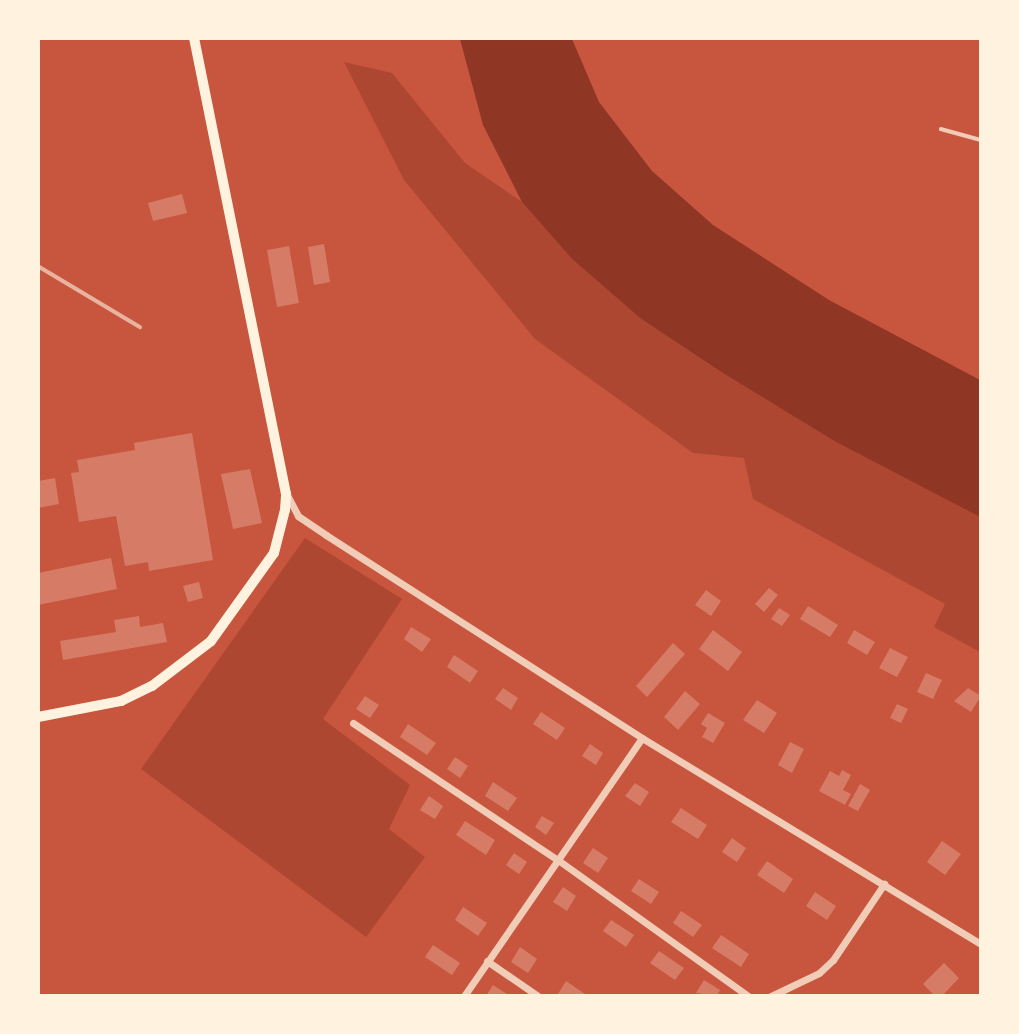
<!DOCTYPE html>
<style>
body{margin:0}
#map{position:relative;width:1019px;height:1034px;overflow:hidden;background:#c8553d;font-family:"Golos Text",sans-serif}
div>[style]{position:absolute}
.green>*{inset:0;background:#ae4732}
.water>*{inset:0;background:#8f3625}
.building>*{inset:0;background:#d67c66}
.service>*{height:3.5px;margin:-1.75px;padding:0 1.75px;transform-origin:1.75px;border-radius:1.75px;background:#f1ccb7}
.minor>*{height:7px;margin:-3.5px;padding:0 3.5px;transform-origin:3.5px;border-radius:3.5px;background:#f1ccb7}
.primary>*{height:10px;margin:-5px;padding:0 5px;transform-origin:5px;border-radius:5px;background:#fff3e0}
.rail>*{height:3.5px;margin:-1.75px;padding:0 1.75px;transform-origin:1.75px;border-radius:1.75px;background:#e9b49f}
span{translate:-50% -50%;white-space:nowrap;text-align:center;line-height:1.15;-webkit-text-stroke:7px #fff3e0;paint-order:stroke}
.frame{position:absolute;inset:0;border:40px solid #fff3e0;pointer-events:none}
</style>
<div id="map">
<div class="green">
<i style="clip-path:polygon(344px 62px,392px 73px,465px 163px,522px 202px,572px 259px,640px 318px,836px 442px,980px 517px,980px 652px,934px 627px,945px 604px,753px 499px,744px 458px,693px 453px,535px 339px,404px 180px)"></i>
<i style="clip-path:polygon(305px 538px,402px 599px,323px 719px,410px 785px,389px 829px,425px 857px,366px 937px,141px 769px)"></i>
</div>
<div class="water">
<i style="clip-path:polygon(460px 39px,572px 39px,599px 102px,652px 171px,713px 225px,829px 300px,980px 380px,980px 517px,836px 442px,723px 373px,640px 318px,572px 259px,522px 202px,483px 125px)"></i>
</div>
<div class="building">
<i style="clip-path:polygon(182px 194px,187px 213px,153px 221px,148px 203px)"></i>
<i style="clip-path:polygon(324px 244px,330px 282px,314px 285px,308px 247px)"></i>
<i style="clip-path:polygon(289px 246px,299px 303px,277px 307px,267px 250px)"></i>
<i style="clip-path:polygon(192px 433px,213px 560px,149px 571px,148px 562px,125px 566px,116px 516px,79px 522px,71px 473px,79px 472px,77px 460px,135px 450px,134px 443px)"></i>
<i style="clip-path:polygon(250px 469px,262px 523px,233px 529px,221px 474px)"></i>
<i style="clip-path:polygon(55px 478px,59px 504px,38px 508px,38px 481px)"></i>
<i style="clip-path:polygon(111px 558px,117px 589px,38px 605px,38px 573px)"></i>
<i style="clip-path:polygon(199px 582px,203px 598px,188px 602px,183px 586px)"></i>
<i style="clip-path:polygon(769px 588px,778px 595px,764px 612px,755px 604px)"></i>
<i style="clip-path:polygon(706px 590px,721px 601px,711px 616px,695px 605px)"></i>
<i style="clip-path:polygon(808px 606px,838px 625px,830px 637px,800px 619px)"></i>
<i style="clip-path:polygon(779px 608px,790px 615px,782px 626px,771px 619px)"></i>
<i style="clip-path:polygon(139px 616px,140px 627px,163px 623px,167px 642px,63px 660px,60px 641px,116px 632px,114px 620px)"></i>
<i style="clip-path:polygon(411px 627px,431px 639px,422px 652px,404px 639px)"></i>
<i style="clip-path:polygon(713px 630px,742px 652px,728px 671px,699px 649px)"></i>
<i style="clip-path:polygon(854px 630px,875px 642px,867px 655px,847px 643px)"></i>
<i style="clip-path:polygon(673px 643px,685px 654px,647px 697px,636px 686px)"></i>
<i style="clip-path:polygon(890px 648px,908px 657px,897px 677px,879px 668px)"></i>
<i style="clip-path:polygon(454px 655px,478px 671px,470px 683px,447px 667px)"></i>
<i style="clip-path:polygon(926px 673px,942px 680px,933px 699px,917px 692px)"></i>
<i style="clip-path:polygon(503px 688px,518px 698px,511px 710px,495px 699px)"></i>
<i style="clip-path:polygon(968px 688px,981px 696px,971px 712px,954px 701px)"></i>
<i style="clip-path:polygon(685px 691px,700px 704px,678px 730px,664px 717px)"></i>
<i style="clip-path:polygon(365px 696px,379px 705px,370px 718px,356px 709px)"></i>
<i style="clip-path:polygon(757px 700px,777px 713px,764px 733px,743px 720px)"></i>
<i style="clip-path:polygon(897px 704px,908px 709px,901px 723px,890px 718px)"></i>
<i style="clip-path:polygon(541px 712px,565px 728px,557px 740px,533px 724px)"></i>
<i style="clip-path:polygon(708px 713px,725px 723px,713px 743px,702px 737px,707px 728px,701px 724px)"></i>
<i style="clip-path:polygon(408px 724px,436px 743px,427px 755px,400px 737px)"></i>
<i style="clip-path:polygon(790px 742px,804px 749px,792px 773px,778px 765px)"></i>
<i style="clip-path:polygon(590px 744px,603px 753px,596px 765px,582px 756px)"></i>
<i style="clip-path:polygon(455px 757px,468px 766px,460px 778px,447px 769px)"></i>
<i style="clip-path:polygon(842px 770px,851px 775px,843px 790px,851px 794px,845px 805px,819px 791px,830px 771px,839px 776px)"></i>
<i style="clip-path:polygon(493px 782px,517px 798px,508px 811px,485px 796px)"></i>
<i style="clip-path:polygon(635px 783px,649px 792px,640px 806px,625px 796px)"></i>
<i style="clip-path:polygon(860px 784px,870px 790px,858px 811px,848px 806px)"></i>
<i style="clip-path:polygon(429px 796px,443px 806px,435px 819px,420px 810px)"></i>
<i style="clip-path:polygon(681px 808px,707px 825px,698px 839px,671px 822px)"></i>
<i style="clip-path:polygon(542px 816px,554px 823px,546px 835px,535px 827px)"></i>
<i style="clip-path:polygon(465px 821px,495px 840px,486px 855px,456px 835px)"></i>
<i style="clip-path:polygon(732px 838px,746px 848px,737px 862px,722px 852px)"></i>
<i style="clip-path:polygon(942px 841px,961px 854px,945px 875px,927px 862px)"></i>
<i style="clip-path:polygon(593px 848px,608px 858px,598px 873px,583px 863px)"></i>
<i style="clip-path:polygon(514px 853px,527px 862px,519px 874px,506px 865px)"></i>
<i style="clip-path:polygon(767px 861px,793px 879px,784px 893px,757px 875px)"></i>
<i style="clip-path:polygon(639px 879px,659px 892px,651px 904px,631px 891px)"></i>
<i style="clip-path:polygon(563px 887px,576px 896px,567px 911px,553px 902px)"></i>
<i style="clip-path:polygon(815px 892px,836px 906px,827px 920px,806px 906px)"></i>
<i style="clip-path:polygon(463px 907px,487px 923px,478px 936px,455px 920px)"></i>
<i style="clip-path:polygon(681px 911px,702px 925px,693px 937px,673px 923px)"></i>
<i style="clip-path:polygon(611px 920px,634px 935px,626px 947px,603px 931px)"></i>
<i style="clip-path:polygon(721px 935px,749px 954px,741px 967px,712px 948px)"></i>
<i style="clip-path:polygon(433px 945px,460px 963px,452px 975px,425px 957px)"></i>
<i style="clip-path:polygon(520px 947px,537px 959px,528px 973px,511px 962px)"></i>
<i style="clip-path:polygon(659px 951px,684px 968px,675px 980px,650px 963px)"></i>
<i style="clip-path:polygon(944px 963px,959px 978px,942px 996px,935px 996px,923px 984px)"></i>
<i style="clip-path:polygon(704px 980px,720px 990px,717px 996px,696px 993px)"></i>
<i style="clip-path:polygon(566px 981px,588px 996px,558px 994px)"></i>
<i style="clip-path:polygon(493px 985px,510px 996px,486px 996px)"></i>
</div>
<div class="service">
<i style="left:941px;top:129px;width:41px;rotate:15.4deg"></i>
</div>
<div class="minor">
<i style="left:287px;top:495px;width:24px;rotate:62deg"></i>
<i style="left:298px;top:516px;width:34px;rotate:34deg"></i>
<i style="left:326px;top:535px;width:376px;rotate:32.7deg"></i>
<i style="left:642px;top:738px;width:397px;rotate:31.3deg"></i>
<i style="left:353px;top:723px;width:247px;rotate:33.8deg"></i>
<i style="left:558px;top:860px;width:234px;rotate:35.6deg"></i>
<i style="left:487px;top:961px;width:62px;rotate:34.5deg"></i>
<i style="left:464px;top:996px;width:313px;rotate:-55.4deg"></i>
<i style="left:771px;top:996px;width:53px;rotate:-25.6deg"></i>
<i style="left:819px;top:973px;width:19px;rotate:-43deg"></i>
<i style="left:833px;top:960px;width:92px;rotate:-56.1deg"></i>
</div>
<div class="primary">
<i style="left:38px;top:717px;width:85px;rotate:-10.9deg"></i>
<i style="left:121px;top:701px;width:34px;rotate:-26deg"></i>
<i style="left:152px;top:686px;width:74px;rotate:-37.3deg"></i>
<i style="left:211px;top:641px;width:108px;rotate:-54.4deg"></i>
<i style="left:274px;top:553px;width:44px;rotate:-75.7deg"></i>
<i style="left:285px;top:510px;width:16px;rotate:-86deg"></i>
<i style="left:286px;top:494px;width:465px;rotate:-101.4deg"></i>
</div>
<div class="rail">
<i style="left:38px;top:266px;width:119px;rotate:30.9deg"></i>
</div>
<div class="frame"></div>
</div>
